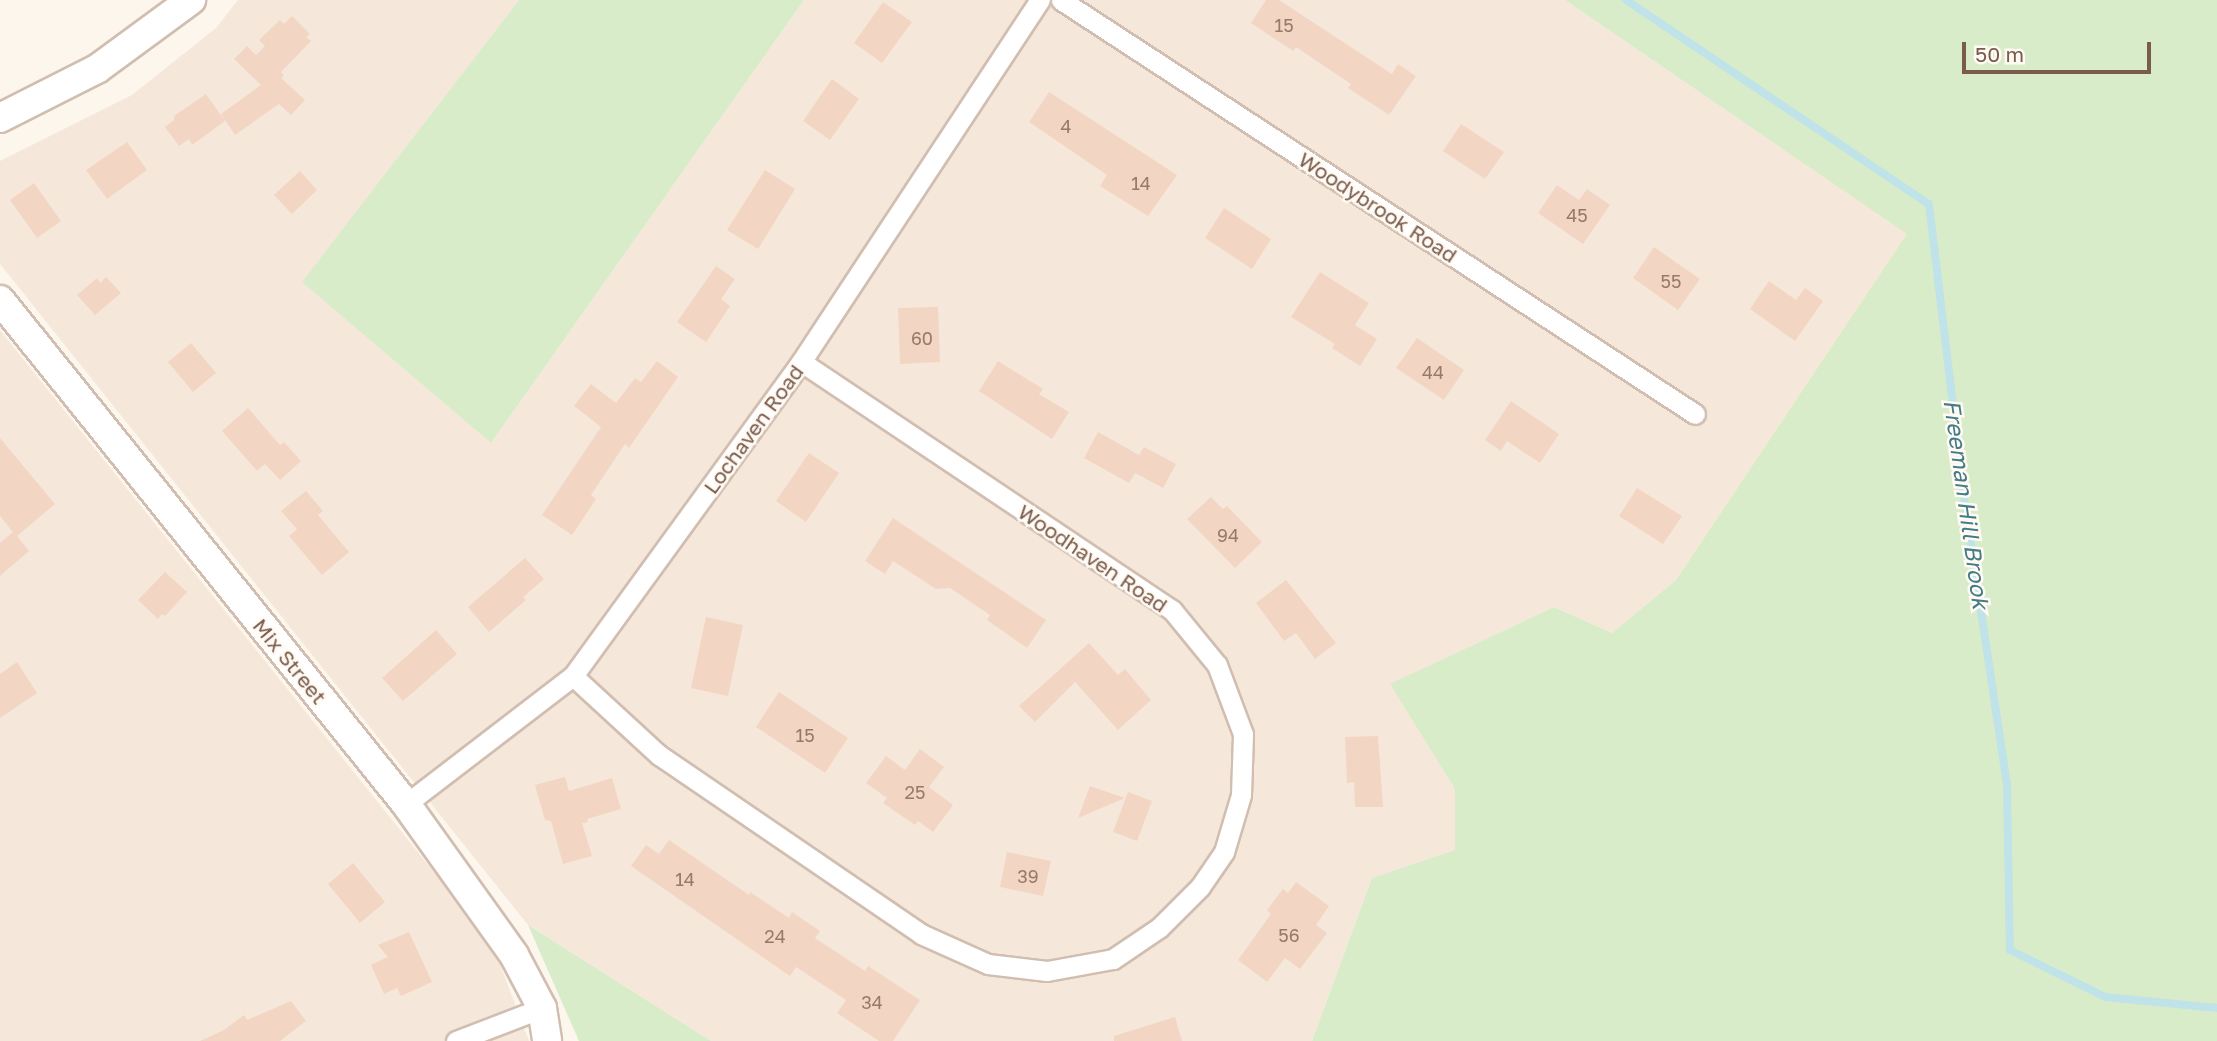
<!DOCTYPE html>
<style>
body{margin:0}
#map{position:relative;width:2217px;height:1041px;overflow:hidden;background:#fdf6ec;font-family:"Golos Text",sans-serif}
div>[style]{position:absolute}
.residential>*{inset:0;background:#f5e8da}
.green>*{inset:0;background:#d8ecc9}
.stream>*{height:8px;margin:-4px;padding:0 4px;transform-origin:4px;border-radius:4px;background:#bfe3e8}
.building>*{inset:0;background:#f3d5c3}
.roads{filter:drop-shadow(2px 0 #d1beb0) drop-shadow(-2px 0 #d1beb0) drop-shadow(0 2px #d1beb0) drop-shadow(0 -2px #d1beb0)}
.minor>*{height:19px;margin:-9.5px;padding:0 9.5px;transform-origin:9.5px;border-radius:9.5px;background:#fff}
.secondary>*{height:28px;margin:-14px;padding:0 14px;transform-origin:14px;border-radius:14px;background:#fff}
span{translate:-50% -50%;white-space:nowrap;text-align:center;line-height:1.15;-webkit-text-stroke:5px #fffaf3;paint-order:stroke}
.number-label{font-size:18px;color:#987a6a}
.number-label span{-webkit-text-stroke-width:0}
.street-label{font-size:21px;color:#7a5c4d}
.water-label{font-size:23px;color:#437c86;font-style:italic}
.scale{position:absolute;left:1962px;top:42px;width:189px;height:32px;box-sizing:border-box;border:4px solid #7a5c4d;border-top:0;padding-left:9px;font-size:21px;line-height:24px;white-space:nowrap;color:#7a5c4d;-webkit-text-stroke:5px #fffaf3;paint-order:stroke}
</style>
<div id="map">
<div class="residential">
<i style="clip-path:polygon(238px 0,519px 0,303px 282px,491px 443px,804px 0,1565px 0,1908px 234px,1676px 580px,1612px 633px,1554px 607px,1391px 684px,1455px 789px,1455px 851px,1372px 878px,1312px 1041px,711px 1041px,528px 925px,0 264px,0 161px,132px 95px,216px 28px)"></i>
<i style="clip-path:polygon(0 330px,493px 946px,529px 1041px,0 1041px)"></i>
</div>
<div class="green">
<i style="clip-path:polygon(519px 0,804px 0,491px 443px,302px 282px)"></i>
<i style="clip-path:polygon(1565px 0,2217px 0,2217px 1041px,1312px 1041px,1372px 878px,1455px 850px,1455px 789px,1390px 684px,1554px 607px,1612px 633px,1676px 580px,1907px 234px)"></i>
<i style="clip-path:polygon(528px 925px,711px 1041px,579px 1041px)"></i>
</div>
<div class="stream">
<i style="left:1626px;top:0;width:365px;rotate:34deg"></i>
<i style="left:1929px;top:204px;width:302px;rotate:83.2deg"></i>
<i style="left:1965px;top:504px;width:284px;rotate:81.5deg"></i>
<i style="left:2007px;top:785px;width:165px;rotate:89deg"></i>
<i style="left:2010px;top:950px;width:106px;rotate:26.3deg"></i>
<i style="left:2105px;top:997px;width:113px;rotate:5.6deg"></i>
</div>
<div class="building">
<i style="clip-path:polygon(1266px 0,1279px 0,1392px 74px,1398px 64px,1416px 76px,1389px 115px,1348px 88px,1351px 84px,1296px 47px,1293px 51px,1251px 23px)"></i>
<i style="clip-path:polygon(883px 2px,912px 22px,882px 63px,854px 43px)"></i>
<i style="clip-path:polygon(292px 16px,310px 34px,306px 37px,311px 41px,281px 72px,284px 75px,281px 78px,305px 100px,291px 115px,279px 104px,235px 135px,221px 114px,261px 85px,234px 59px,247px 46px,256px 55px,265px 46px,259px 40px,280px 20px,284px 24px)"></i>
<i style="clip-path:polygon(832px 79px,859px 99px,830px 140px,803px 121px)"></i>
<i style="clip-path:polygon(1049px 92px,1177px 175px,1148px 216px,1100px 186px,1107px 175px,1029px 122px)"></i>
<i style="clip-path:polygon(206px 94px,225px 121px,192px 145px,189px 139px,179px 146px,165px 127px,174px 120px,174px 116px)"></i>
<i style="clip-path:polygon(1461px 124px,1504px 152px,1485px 179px,1443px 151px)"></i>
<i style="clip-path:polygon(127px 142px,147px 170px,107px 199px,86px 170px)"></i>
<i style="clip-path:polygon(765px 170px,795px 189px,758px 249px,727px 230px)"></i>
<i style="clip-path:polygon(300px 171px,317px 190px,292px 214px,274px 195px)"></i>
<i style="clip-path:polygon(34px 183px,61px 221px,37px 238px,10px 200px)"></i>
<i style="clip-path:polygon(1557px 185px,1579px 200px,1587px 189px,1610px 205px,1583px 244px,1538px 213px)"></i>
<i style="clip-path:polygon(1224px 208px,1271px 239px,1252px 269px,1205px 238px)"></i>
<i style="clip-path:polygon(1654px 247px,1700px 279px,1678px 310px,1633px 278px)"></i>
<i style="clip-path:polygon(716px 266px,735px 279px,721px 299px,730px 306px,706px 342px,677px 322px)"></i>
<i style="clip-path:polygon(1320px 272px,1369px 303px,1355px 325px,1377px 339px,1360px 366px,1332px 348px,1335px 344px,1291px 317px)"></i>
<i style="clip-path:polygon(106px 277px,121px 293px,95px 315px,77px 295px,97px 278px,100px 283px)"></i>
<i style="clip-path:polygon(1769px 281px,1796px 300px,1805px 288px,1823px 301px,1795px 341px,1750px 309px)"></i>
<i style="clip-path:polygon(938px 307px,940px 362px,900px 364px,898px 308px)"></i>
<i style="clip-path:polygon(1417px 338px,1464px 370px,1444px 400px,1396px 368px)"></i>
<i style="clip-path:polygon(191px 343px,216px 373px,193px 392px,168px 362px)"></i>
<i style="clip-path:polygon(657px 361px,678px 377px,629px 448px,625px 444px,591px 495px,596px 499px,572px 535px,542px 515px,601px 427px,574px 406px,591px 384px,616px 403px,635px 378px,641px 382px)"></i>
<i style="clip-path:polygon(998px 361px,1043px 389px,1039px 394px,1069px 412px,1052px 439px,979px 391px)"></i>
<i style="clip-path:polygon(1511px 401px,1559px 434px,1540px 463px,1507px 441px,1501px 451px,1485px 440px)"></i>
<i style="clip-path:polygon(248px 408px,280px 445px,284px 442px,301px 461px,280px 480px,265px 464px,257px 471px,222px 431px)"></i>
<i style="clip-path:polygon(1098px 432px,1139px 455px,1144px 447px,1176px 464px,1163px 488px,1135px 473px,1129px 483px,1084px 458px)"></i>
<i style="clip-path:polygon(0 438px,55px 504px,17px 536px,29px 551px,0 576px,0 543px,13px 532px,0 516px)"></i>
<i style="clip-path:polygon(809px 453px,839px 473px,806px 522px,776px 501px)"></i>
<i style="clip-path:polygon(1637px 488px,1682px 516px,1663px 544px,1619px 516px)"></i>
<i style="clip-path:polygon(306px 491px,323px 511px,318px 515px,349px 552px,322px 575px,289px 536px,297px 529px,281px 511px)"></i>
<i style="clip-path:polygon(1211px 497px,1223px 509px,1227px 506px,1262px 542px,1235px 568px,1187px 519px)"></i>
<i style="clip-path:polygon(893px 518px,1046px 620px,1027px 648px,987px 620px,990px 615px,950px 588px,936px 589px,893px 561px,885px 574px,865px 561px)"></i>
<i style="clip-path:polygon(525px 558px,544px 579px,523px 597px,526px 600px,489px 632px,468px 607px)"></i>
<i style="clip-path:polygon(165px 572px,187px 592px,165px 616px,162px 614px,158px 619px,138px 600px)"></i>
<i style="clip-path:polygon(1286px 580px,1336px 643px,1315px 659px,1296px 633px,1284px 641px,1256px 603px)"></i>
<i style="clip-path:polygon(706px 617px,743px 625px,728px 696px,691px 688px)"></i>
<i style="clip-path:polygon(436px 630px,457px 654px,403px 701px,382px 678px)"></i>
<i style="clip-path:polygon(1089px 643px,1118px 675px,1125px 669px,1151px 700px,1118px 730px,1075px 682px,1035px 722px,1019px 706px)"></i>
<i style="clip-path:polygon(17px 662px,37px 693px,0 718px,0 674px)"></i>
<i style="clip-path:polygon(779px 692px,848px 738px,825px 773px,756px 727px)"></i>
<i style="clip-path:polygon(1378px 736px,1383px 807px,1355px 807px,1354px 782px,1347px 783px,1345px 737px)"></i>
<i style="clip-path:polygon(920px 749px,944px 767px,929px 787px,953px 805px,933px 832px,918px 821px,915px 825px,883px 803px,887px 798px,866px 783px,886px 756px,905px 770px)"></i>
<i style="clip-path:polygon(565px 777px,569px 791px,612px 778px,621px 809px,587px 819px,588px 822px,582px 823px,592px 856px,563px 864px,551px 821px,545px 820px,535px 785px)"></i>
<i style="clip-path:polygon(1090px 786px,1125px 798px,1078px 818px)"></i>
<i style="clip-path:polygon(1128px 792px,1152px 801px,1137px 841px,1113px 832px)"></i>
<i style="clip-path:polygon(669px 840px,749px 895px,750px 892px,789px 918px,792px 912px,820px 931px,815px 938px,865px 971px,868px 966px,920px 1000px,893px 1041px,879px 1041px,837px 1013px,846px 1000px,796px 967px,790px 976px,631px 866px,646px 845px,659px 854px)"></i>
<i style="clip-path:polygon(1007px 852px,1051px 861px,1043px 896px,1000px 887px)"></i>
<i style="clip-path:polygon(353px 863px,385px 902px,360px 923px,328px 884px)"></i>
<i style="clip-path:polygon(1296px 882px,1329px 906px,1316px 925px,1327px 933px,1300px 969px,1285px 958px,1267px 982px,1238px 960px,1271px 914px,1267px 910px,1283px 889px,1288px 893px)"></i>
<i style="clip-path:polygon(409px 932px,432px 982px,401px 996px,397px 988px,384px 994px,371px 965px,388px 957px,378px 945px)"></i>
<i style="clip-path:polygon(291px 1001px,306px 1021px,280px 1041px,200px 1041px,224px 1030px,244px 1015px,247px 1020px)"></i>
<i style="clip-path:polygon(1175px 1017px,1182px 1041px,1114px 1041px,1114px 1036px)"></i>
</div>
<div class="roads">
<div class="minor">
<i style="left:1061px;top:0;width:757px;rotate:33.14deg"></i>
<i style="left:573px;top:676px;width:117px;rotate:42.6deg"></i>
<i style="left:659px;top:755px;width:317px;rotate:34.3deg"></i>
<i style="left:921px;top:934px;width:73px;rotate:24.1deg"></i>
<i style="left:988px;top:964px;width:59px;rotate:6.8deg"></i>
<i style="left:1047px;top:971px;width:67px;rotate:-10.3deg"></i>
<i style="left:1113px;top:959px;width:55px;rotate:-34deg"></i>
<i style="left:1159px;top:928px;width:58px;rotate:-45deg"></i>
<i style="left:1200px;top:887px;width:42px;rotate:-55.6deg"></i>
<i style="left:1224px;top:852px;width:59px;rotate:-73.4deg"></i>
<i style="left:1241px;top:795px;width:61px;rotate:-88.1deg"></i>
<i style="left:1243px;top:734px;width:74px;rotate:-110.6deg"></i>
<i style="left:1217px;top:665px;width:71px;rotate:-129.3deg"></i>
<i style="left:1172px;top:610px;width:446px;rotate:-146.2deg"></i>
<i style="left:406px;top:804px;width:210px;rotate:-37.5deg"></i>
<i style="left:573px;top:676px;width:388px;rotate:-54deg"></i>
<i style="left:801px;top:362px;width:434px;rotate:-56.6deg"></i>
<i style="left:456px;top:1041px;width:92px;rotate:-21deg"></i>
</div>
<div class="secondary">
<i style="left:0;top:118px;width:109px;rotate:-26.8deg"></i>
<i style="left:97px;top:69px;width:117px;rotate:-36.3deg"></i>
<i style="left:0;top:300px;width:647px;rotate:51.15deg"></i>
<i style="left:406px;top:804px;width:186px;rotate:54.4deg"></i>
<i style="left:514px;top:955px;width:60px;rotate:62.2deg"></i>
<i style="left:542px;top:1008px;width:33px;rotate:81deg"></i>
</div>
</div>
<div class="number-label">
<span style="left:1284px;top:25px">15</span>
<span style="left:1066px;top:126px">4</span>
<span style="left:1141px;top:183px">14</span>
<span style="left:1577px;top:215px">45</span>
<span style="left:1671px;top:281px">55</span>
<span style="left:922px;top:338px">60</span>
<span style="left:1433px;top:372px">44</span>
<span style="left:1228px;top:535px">94</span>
<span style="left:805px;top:735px">15</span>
<span style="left:915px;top:792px">25</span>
<span style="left:1028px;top:876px">39</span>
<span style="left:685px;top:879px">14</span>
<span style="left:1289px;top:935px">56</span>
<span style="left:775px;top:936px">24</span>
<span style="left:872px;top:1002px">34</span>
</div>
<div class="street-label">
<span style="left:1378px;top:207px;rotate:33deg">Woodybrook Road</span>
<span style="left:753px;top:429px;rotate:-54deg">Lochaven Road</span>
<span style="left:1093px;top:558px;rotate:34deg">Woodhaven Road</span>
<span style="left:290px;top:661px;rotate:51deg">Mix Street</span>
</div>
<div class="water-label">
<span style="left:1967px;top:504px;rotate:82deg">Freeman Hill Brook</span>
</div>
<div class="scale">50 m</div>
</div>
